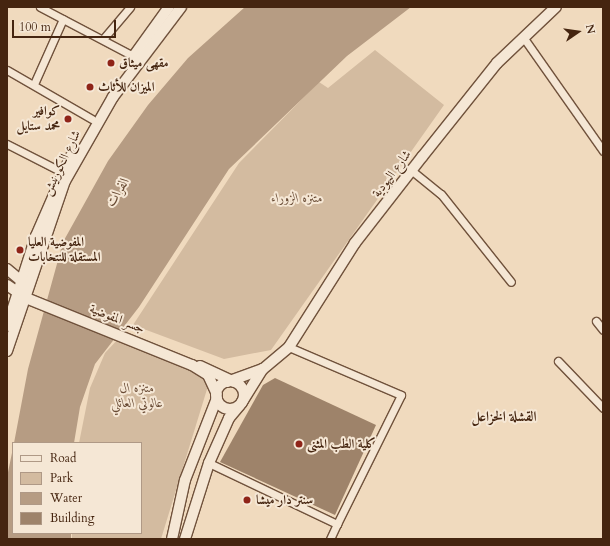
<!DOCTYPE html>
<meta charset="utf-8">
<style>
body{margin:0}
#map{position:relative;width:610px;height:546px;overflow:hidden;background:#f0dabe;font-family:Cardo,Amiri,serif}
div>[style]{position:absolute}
.green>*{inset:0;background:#d3bba0}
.water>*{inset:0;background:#b69c83}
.building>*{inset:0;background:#9e836a}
.roads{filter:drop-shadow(1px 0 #70523c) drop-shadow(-1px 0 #70523c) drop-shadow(0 1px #70523c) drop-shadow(0 -1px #70523c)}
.street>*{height:7px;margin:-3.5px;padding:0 3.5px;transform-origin:3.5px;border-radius:3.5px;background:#f5e7d5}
.secondary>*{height:10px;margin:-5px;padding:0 5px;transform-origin:5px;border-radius:5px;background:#f5e7d5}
.secondary>.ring{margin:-5px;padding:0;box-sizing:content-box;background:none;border:10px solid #f5e7d5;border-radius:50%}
.dots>*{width:11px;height:11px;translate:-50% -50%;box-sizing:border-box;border:2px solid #f5e7d5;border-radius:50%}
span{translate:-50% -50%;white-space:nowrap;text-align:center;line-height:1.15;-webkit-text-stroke:4px #f5e7d5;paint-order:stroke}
.poi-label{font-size:13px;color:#452510;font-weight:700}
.left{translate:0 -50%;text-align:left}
.right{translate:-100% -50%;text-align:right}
.street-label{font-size:13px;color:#452510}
.park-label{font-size:13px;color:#684a34;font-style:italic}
.water-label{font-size:14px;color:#674932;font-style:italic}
.neighbourhood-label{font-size:14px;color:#452510;font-weight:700}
.frame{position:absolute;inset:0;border:8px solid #452510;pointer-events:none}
.legend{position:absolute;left:12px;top:442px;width:130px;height:92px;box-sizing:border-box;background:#f5e7d5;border:1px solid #af9986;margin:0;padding:5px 7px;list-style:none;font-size:12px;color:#452510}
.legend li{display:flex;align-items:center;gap:8px;height:20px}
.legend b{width:20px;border:1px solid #af9986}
.north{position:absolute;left:558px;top:12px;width:40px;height:40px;-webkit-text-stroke:3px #f5e7d5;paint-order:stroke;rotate:77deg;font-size:11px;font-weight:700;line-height:16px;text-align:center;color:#452510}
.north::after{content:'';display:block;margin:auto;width:14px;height:18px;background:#452510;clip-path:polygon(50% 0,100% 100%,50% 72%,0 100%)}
.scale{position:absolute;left:12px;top:20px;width:104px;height:18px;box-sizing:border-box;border:2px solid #452510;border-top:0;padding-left:5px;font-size:12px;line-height:14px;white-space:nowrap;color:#452510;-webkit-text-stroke:3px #f5e7d5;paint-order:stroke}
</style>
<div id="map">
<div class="green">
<i style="clip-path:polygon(375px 50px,444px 105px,271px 350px,224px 359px,133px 325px,239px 163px,319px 82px,328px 88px)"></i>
<i style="clip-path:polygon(119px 338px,197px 369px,208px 386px,161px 539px,72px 539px,72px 533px,141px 533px,141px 443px,79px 443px,90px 388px,105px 353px)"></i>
</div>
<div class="water">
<i style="clip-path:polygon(245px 7px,411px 7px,347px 56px,229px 169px,139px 307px,95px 364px,80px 407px,74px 443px,14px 443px,28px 369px,63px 242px,108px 161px,148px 105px,188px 58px)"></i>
<i style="clip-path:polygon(13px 448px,13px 533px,71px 533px,71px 539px,7px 539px,7px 477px)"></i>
</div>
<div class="building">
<i style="clip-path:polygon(275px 378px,376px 425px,335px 515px,220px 462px,263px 385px)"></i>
</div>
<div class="roads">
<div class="street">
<i style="left:40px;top:7px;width:105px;rotate:27.8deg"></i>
<i style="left:523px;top:37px;width:139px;rotate:54.9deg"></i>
<i style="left:103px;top:39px;width:42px;rotate:-49.8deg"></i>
<i style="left:7px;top:70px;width:98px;rotate:30deg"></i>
<i style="left:34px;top:84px;width:71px;rotate:-66deg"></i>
<i style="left:7px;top:144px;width:62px;rotate:27deg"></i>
<i style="left:411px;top:170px;width:38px;rotate:39deg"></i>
<i style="left:441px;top:194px;width:112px;rotate:51.5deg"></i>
<i style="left:596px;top:321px;width:11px;rotate:52deg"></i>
<i style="left:558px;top:361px;width:65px;rotate:46.2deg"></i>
<i style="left:209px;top:463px;width:142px;rotate:25.5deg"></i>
<i style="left:337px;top:524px;width:144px;rotate:-63.6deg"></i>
<i style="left:401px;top:395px;width:122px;rotate:-156.8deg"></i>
<i style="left:330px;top:539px;width:17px;rotate:-65deg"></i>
</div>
<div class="secondary">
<i style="left:128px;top:64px;width:70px;rotate:-54.3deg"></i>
<i style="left:7px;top:269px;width:23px;rotate:40deg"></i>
<i style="left:7px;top:285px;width:23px;rotate:34deg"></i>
<i style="left:26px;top:298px;width:179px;rotate:22deg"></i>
<i style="left:192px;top:365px;width:19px;rotate:32deg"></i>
<i style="left:208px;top:375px;width:21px;rotate:65deg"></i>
<i style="left:7px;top:326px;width:95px;rotate:-72.1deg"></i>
<i style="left:36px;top:236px;width:87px;rotate:-66.4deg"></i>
<i style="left:7px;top:351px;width:180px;rotate:-71.2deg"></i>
<i style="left:65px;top:181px;width:97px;rotate:-60.3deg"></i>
<i style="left:113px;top:97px;width:113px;rotate:-52.9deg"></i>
<i style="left:200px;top:366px;width:38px;rotate:25deg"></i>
<i class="ring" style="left:216px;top:381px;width:18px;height:18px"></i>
<i style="left:227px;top:382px;width:38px;rotate:-20deg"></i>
<i style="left:263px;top:369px;width:34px;rotate:-40deg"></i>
<i style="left:289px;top:347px;width:123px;rotate:-57.6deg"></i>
<i style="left:355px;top:243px;width:109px;rotate:-52.1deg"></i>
<i style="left:422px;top:157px;width:120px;rotate:-51.4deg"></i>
<i style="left:497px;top:63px;width:81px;rotate:-43.5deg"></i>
<i style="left:242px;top:402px;width:39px;rotate:-58deg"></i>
<i style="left:172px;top:539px;width:60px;rotate:-77.6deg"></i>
<i style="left:185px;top:480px;width:88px;rotate:-68.7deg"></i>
<i style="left:185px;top:539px;width:80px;rotate:-72.5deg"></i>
<i style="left:209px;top:463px;width:49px;rotate:-66deg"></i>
<i style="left:229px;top:418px;width:16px;rotate:-50deg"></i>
</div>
</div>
<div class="dots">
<i style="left:111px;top:63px;background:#8f2418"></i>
<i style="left:90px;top:87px;background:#8f2418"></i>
<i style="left:68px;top:119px;background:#8f2418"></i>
<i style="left:20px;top:250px;background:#8f2418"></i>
<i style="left:299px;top:444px;background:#8f2418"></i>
<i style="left:247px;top:500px;background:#8f2418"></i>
</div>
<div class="poi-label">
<span class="left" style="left:119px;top:63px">مقهى ميثاق</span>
<span class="left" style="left:98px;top:87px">الميزان للأثاث</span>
<span class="right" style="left:60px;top:119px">كوافير<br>محمد ستايل</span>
<span class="left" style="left:28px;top:250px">المفوضية العليا<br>المستقلة للنتخابات</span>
<span class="left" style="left:307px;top:444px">كلية الطب المثنى</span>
<span class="left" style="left:256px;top:500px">سنتر دار ميشا</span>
</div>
<div class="street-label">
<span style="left:62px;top:163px;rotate:-64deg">شارع الكورنيش</span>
<span style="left:392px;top:174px;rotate:-53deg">شارع اليهودية</span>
<span style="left:117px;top:319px;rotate:22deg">جسر المفوضية</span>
</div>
<div class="park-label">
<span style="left:297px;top:198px">متنزه الزوراء</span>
<span style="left:137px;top:396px">متنزه ال<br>عالوتي العائلي</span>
</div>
<div class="water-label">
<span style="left:118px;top:192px;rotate:-58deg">الفرات</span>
</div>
<div class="neighbourhood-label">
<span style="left:504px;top:417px">القشلة الخزاعل</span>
</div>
<div class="frame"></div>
<ul class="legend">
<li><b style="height:5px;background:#f5e7d5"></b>Road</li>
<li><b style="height:11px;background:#d3bba0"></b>Park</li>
<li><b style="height:11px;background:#b69c83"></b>Water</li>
<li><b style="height:11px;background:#9e836a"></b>Building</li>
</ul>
<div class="north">N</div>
<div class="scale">100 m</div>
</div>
